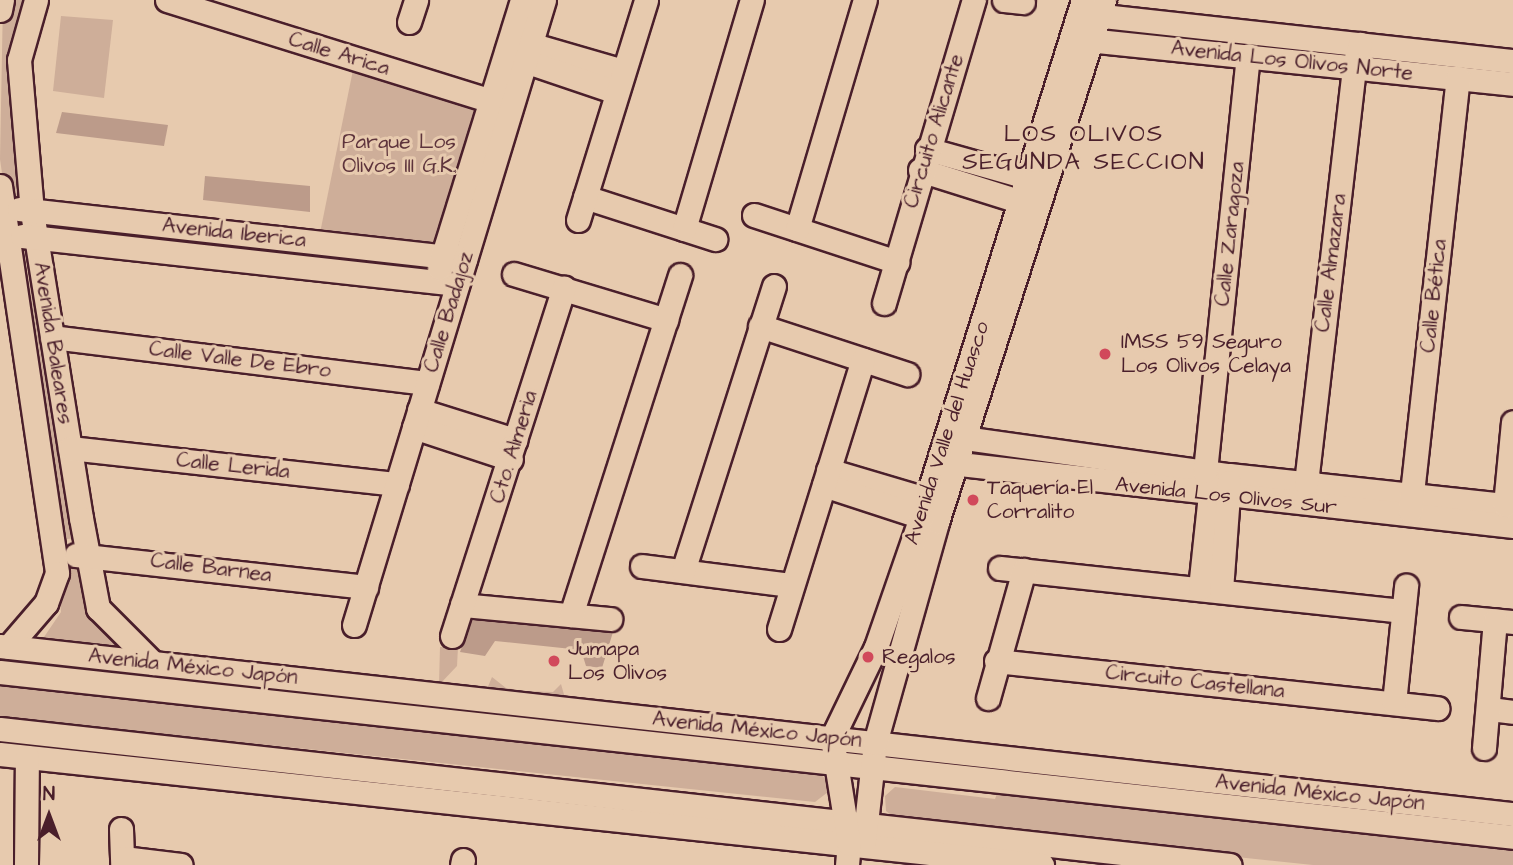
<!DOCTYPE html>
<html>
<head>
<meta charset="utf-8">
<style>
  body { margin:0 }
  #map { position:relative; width:1513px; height:865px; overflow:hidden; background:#e7caae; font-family:"Architects Daughter",sans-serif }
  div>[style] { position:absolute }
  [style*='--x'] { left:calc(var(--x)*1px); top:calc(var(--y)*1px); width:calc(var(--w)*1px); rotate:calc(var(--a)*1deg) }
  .green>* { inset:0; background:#ceae99 }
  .building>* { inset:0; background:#bc9b8a }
  .roads { filter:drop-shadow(2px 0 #4a1f2b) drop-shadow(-2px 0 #4a1f2b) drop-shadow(0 2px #4a1f2b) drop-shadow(0 -2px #4a1f2b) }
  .minor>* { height:23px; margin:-11.5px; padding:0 11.5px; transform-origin:11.5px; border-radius:11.5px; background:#e7caae }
  .dots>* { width:19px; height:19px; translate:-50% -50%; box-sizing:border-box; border:4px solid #e7caae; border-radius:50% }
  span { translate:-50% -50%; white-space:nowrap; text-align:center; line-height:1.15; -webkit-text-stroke:6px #e7caae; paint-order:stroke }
  .street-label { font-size:21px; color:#4a1f2b }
  .park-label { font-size:21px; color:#5e343c }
  .poi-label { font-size:21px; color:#4a1f2b }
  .left { translate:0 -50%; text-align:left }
  .quarter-label { font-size:24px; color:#4a1f2b; letter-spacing:2px }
  .north { position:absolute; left:14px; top:781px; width:70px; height:70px; -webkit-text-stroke:5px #e7caae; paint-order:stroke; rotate:0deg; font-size:19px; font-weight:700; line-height:28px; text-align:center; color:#4a1f2b }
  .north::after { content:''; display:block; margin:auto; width:24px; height:32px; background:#4a1f2b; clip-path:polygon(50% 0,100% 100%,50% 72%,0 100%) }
</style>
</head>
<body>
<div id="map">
  <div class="green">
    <i style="clip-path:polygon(3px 0,26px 0,29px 204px,6px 202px,0 159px)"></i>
    <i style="clip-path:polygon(61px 16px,113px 20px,104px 98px,53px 91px)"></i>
    <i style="clip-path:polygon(353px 70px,472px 104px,475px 110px,434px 246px,320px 233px)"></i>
    <i style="clip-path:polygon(15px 239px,30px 239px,75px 538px,60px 540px)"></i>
    <i style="clip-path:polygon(81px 560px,86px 603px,101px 630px,129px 654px,30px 643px,44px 637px,61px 612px,57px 563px)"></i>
    <i style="clip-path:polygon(440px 647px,458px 647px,457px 666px,439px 685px)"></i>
    <i style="clip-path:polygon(492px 677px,506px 688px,523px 691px,553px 692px,561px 684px,565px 698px,487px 689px)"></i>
    <i style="clip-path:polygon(0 684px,819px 773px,829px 782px,828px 792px,815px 802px,0 717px)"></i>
    <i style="clip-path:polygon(895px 787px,995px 799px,998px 791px,1513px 847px,1513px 865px,1313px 865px,898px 821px,886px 811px,885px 796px)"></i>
  </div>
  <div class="building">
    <i style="clip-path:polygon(62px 112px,168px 125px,164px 146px,56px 133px)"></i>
    <i style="clip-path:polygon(205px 176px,310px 186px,310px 212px,203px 200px)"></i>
    <i style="clip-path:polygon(472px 620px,609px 633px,613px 632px,602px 668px,586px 666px,581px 650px,495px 641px,485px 656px,460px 652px)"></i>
  </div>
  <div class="roads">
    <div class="minor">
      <i style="--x:36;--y:0;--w:62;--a:105.8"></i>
      <i style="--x:19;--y:60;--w:153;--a:85.1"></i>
      <i style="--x:32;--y:212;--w:310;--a:80.9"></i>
      <i style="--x:81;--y:518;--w:92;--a:79.3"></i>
      <i style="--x:98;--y:608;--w:78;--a:45"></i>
      <i style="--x:167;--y:0;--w:360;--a:17.3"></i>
      <i style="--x:1004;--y:0;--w:19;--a:6"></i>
      <i style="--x:0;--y:10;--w:10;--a:-79"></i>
      <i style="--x:1085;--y:14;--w:431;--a:6.3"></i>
      <i style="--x:409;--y:22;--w:23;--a:-72"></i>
      <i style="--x:1078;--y:39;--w:437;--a:5.9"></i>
      <i style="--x:530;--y:44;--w:97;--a:16.2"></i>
      <i style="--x:525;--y:61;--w:96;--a:18.8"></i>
      <i style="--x:927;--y:149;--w:118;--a:15.7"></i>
      <i style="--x:920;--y:170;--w:120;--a:17.5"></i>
      <i style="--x:0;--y:186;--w:391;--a:81.6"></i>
      <i style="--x:57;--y:573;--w:32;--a:110"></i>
      <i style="--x:46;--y:603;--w:58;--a:130.8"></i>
      <i style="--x:585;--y:197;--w:137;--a:17.9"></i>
      <i style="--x:19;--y:209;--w:449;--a:6.4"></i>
      <i style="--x:754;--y:215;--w:151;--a:18.2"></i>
      <i style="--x:578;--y:220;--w:230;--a:-72.8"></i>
      <i style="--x:684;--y:229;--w:239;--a:-73.5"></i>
      <i style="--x:797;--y:229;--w:239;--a:-73.5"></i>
      <i style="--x:22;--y:236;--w:438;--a:6.3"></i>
      <i style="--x:439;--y:268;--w:281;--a:-72.8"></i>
      <i style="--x:514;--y:274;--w:159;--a:16.8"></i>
      <i style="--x:884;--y:303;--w:316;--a:-73.5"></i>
      <i style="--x:760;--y:326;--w:155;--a:18.1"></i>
      <i style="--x:52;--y:337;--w:378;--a:7"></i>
      <i style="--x:419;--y:410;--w:101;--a:17.4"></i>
      <i style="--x:414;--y:427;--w:102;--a:18.3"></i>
      <i style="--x:950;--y:436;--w:282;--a:8"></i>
      <i style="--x:1229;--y:475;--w:286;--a:6.2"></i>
      <i style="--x:70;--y:448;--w:329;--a:6.3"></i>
      <i style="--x:942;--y:462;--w:575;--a:6.4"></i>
      <i style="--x:828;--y:470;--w:116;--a:16.6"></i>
      <i style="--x:1306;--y:483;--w:421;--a:-83.4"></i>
      <i style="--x:1354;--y:65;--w:22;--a:-74"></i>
      <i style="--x:824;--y:485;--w:116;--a:18.1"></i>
      <i style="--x:1505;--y:505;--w:83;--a:-84.5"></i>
      <i style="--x:1410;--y:511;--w:436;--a:-83.7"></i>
      <i style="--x:76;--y:555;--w:292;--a:6.3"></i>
      <i style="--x:642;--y:566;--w:150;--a:7.3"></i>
      <i style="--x:1000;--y:568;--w:404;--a:6.1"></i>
      <i style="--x:683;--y:571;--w:299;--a:-72.3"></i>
      <i style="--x:1200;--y:588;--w:94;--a:-83.9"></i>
      <i style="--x:1210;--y:495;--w:25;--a:-102"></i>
      <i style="--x:1205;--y:471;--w:418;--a:-84.1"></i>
      <i style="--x:1221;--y:590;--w:108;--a:-85.8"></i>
      <i style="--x:462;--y:605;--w:149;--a:5.4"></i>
      <i style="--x:571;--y:615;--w:357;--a:-72.2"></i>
      <i style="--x:1461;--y:617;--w:52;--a:5.5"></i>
      <i style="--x:354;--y:625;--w:653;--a:-73.09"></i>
      <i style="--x:779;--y:629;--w:282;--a:-72.7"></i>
      <i style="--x:452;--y:636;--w:366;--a:-72.2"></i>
      <i style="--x:0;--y:646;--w:1522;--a:6.34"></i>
      <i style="--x:996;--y:661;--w:444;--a:6.1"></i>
      <i style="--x:0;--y:672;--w:1522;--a:6.22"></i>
      <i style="--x:988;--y:698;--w:133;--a:-74.3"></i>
      <i style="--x:1394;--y:703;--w:118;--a:-84.1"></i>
      <i style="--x:1490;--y:709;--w:23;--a:7"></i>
      <i style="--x:0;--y:729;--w:1237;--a:6.31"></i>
      <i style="--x:1484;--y:748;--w:128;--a:-85.1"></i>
      <i style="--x:0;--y:754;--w:1048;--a:6.08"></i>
      <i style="--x:121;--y:829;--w:36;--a:88"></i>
      <i style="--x:864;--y:841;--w:99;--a:-83.6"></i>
      <i style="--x:875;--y:743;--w:230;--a:-74.3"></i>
      <i style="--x:937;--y:522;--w:548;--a:-72.26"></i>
      <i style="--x:123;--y:858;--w:58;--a:6.9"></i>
      <i style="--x:26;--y:865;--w:108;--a:-89.5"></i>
      <i style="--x:462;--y:865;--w:5;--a:-79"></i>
      <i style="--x:847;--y:865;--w:21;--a:-85"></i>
      <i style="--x:849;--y:844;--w:107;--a:-99.1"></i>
      <i style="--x:832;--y:738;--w:101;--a:-64.2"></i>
      <i style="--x:876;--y:647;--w:138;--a:-70.9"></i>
      <i style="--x:921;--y:517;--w:542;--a:-72.6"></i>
    </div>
  </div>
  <div class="dots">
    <i style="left:1105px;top:354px;background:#d1495b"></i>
    <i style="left:973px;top:500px;background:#d1495b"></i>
    <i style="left:868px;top:657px;background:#d1495b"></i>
    <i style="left:554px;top:661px;background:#d1495b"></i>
  </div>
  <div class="street-label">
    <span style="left:339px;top:54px;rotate:17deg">Calle Arica</span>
    <span style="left:1292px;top:61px;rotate:6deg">Avenida Los Olivos Norte</span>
    <span style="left:934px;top:131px;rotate:-73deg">Circuito Alicante</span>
    <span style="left:234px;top:233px;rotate:6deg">Avenida Iberica</span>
    <span style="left:1230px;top:234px;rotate:-84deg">Calle Zaragoza</span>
    <span style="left:1331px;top:263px;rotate:-83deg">Calle Almazara</span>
    <span style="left:1434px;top:296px;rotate:-84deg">Calle Bética</span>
    <span style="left:449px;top:312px;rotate:-73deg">Calle Badajoz</span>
    <span style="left:53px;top:343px;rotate:81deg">Avenida Baleares</span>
    <span style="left:240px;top:360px;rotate:7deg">Calle Valle De Ebro</span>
    <span style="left:947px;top:433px;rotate:-72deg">Avenida Valle del Huasco</span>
    <span style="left:514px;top:447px;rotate:-73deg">Cto. Almeria</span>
    <span style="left:233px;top:466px;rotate:6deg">Calle Lerida</span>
    <span style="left:1226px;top:496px;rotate:6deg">Avenida Los Olivos Sur</span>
    <span style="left:211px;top:568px;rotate:7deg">Calle Barnea</span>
    <span style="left:193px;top:667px;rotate:6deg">Avenida México Japón</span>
    <span style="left:1195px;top:682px;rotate:6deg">Circuito Castellana</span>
    <span style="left:757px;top:730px;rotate:6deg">Avenida México Japón</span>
    <span style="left:1320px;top:793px;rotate:6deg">Avenida México Japón</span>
  </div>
  <div class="park-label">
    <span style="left:399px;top:154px">Parque Los<br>Olivos III G.K.</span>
  </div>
  <div class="poi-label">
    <span class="left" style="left:1121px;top:354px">IMSS 59 Seguro<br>Los Olivos Celaya</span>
    <span class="left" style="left:987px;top:500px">Taquería El<br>Corralito</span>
    <span class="left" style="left:568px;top:661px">Jumapa<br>Los Olivos</span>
    <span class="left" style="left:882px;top:657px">Regalos</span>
  </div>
  <div class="quarter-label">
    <span style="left:1084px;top:149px">LOS OLIVOS<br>SEGUNDA SECCION</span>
  </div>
  <div class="north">N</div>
</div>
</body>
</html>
